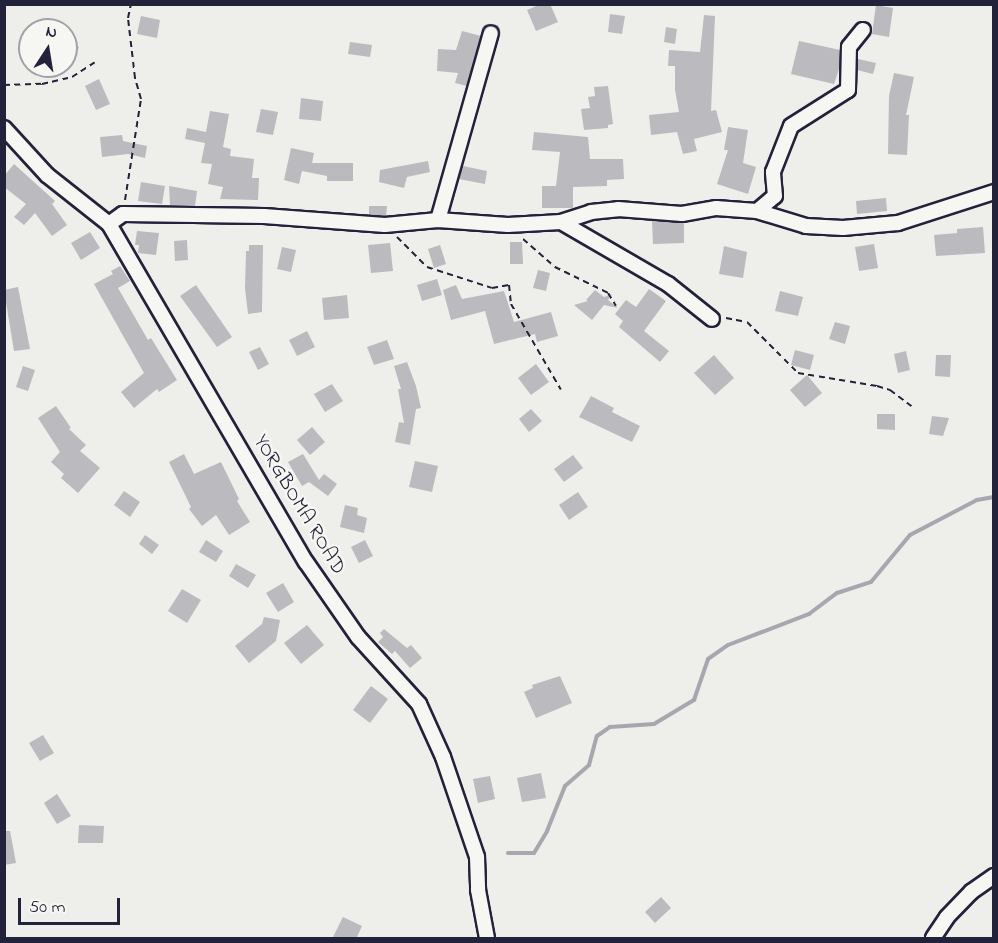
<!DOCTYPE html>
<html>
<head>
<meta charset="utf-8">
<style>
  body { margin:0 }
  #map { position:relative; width:998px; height:943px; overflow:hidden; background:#eeeeeb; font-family:"Indie Flower",sans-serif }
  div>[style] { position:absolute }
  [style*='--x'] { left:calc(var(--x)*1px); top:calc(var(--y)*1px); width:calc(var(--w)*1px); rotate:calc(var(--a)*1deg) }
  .stream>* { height:4px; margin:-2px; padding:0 2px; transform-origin:2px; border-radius:2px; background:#a7a7af }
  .building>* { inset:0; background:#bbbbbf }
  .path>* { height:2px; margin-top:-1px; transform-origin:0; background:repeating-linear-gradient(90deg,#22223b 0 6px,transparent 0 10.5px) }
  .roads { filter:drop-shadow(2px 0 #22223b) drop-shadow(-2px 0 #22223b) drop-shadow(0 2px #22223b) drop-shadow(0 -2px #22223b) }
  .minor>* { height:14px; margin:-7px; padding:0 7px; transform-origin:7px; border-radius:7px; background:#f6f6f2 }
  span { translate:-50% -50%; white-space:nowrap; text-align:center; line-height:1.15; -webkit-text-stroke:5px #f6f6f2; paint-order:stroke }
  .street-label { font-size:21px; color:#22223b }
  .frame { position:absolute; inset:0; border:6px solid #22223b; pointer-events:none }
  .north { position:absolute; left:18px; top:18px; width:60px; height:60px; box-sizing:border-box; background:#f6f6f2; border:2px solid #a1a1a9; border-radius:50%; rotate:12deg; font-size:16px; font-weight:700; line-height:24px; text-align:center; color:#22223b }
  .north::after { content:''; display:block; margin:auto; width:21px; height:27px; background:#22223b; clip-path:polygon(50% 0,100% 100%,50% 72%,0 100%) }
  .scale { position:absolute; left:18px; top:898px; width:102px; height:27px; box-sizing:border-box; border:3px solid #22223b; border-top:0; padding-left:8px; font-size:18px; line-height:21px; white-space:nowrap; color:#22223b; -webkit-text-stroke:4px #f6f6f2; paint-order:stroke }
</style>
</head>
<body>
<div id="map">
  <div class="stream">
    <i style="--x:508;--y:853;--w:26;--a:0"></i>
    <i style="--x:534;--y:853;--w:26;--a:-59"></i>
    <i style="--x:547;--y:831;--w:48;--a:-68.2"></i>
    <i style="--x:565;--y:786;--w:32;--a:-41"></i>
    <i style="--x:589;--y:765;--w:30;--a:-75"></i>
    <i style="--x:597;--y:736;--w:16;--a:-35"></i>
    <i style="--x:610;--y:727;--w:44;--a:-3.9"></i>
    <i style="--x:654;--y:724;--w:47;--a:-31"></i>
    <i style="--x:694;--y:700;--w:43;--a:-71.1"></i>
    <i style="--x:708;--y:659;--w:24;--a:-35"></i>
    <i style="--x:728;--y:645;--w:87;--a:-20.9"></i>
    <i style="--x:809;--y:614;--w:35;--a:-37"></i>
    <i style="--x:837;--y:593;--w:36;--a:-18"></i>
    <i style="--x:871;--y:582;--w:61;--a:-50.3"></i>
    <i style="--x:910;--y:535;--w:76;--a:-27.6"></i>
    <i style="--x:977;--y:500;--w:17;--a:-10"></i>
  </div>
  <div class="building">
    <i style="clip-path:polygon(541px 4px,550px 4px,558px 22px,536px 31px,527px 10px)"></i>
    <i style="clip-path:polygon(876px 5px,893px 8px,889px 37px,872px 34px)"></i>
    <i style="clip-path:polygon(610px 14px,625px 16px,622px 34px,608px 32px)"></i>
    <i style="clip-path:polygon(704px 15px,715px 16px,711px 111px,716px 110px,722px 132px,694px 139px,697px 151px,683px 154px,677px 132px,651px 135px,649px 115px,679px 112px,675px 90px,675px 66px,668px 66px,669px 50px,700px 52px)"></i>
    <i style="clip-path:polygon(141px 16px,160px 20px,157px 38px,137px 34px)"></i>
    <i style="clip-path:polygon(66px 24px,79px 48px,66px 55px)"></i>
    <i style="clip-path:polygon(666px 27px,677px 29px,675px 44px,664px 42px)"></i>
    <i style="clip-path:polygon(462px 31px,481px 36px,467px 86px,455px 83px,458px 73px,437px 71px,438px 49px,456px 50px)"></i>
    <i style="clip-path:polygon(799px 41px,840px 50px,840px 66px,834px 84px,791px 74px)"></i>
    <i style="clip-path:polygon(350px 42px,372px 45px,370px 57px,348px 54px)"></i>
    <i style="clip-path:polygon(858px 59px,876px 63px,873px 74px,857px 70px)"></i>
    <i style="clip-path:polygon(894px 73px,914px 77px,906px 115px,909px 115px,907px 155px,888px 154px,889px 96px)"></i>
    <i style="clip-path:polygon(99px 79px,110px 104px,96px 110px,85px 86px)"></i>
    <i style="clip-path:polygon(608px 86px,613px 124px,608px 125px,608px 128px,584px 130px,581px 109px,590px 108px,588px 97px,595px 96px,594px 87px)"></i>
    <i style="clip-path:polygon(301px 98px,323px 101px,321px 121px,299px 119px)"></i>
    <i style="clip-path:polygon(261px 109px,278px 112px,273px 135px,256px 132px)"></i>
    <i style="clip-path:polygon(210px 111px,229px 114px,223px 147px,231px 149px,230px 156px,254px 159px,252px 178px,259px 178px,258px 200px,220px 199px,223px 187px,208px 184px,212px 164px,201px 163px,205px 143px,185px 139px,187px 128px,206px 132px)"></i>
    <i style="clip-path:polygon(728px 127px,748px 130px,743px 163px,756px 167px,748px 194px,717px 184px,728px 150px,724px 150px)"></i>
    <i style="clip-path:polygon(534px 132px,588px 137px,590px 159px,623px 159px,624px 179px,607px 180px,607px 186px,573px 187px,573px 208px,542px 208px,542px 186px,556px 186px,560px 152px,532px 150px)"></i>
    <i style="clip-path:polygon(122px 135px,123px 141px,147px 146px,145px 158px,128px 154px,102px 157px,100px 137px)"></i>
    <i style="clip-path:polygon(291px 148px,314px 153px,312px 163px,353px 163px,353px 181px,327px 181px,327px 176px,302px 171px,299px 184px,284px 180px)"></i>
    <i style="clip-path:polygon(428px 161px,430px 172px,407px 177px,404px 188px,379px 182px,380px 170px)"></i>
    <i style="clip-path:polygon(14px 164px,55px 201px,52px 204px,67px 225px,52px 236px,35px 213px,24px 225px,14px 217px,26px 204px,4px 187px,4px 176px)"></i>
    <i style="clip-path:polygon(463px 166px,487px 171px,485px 184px,459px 179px)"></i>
    <i style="clip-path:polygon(141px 182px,165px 186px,162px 204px,138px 201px)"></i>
    <i style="clip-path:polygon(169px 186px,197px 191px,195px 206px,170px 205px)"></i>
    <i style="clip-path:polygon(886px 198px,887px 211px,857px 214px,856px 201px)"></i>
    <i style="clip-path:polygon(369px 206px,387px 206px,386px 216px,369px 215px)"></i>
    <i style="clip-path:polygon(652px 221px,684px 223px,684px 243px,653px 244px)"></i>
    <i style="clip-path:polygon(983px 227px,985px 253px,936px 256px,934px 235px,957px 233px,957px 229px)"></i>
    <i style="clip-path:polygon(137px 231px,159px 233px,156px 255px,138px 253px,139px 245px,135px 245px)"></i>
    <i style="clip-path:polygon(90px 232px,100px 248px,81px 260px,71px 243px)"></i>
    <i style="clip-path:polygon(187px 240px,188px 260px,175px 261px,174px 241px)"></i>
    <i style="clip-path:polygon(510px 242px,522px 242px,523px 264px,510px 264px)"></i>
    <i style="clip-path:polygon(390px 243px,393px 271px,371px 273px,368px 245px)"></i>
    <i style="clip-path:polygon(874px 244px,878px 268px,859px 271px,855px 247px)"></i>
    <i style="clip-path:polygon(249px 245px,263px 245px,262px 312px,248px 314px,245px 288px,246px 251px,249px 251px)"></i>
    <i style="clip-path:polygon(440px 245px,446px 264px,434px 268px,428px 249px)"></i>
    <i style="clip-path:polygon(724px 246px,747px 252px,743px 278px,719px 274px)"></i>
    <i style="clip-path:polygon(282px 247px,296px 250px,291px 272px,277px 269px)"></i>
    <i style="clip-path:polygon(120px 266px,130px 281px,118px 288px,148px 340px,151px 338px,177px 380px,159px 392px,157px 389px,134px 408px,121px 392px,144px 373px,94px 284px,113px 274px,111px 271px)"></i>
    <i style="clip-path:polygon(538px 270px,550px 273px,546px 291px,533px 288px)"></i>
    <i style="clip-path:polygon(437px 279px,442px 295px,422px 301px,417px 285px)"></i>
    <i style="clip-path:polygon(196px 285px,232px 337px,217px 347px,180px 296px)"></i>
    <i style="clip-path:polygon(456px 285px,462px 299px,504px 291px,514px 322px,551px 312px,558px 336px,537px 342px,535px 334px,494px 344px,485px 311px,451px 320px,443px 290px)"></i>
    <i style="clip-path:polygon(18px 287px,30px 349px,14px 351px,4px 290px)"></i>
    <i style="clip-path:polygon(649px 289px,666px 301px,644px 331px,669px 351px,660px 362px,619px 327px,623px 321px,615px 314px,626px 300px,636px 307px)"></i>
    <i style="clip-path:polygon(595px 290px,604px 297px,612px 294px,608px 300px,618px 308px,604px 305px,592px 320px,574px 305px,588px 301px,586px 300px)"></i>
    <i style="clip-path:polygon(780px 291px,803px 297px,798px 316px,775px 311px)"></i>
    <i style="clip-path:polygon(347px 295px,349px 318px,324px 320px,322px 298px)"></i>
    <i style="clip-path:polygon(835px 322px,850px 326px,845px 344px,829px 339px)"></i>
    <i style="clip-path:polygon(307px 331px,315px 347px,297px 356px,289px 340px)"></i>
    <i style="clip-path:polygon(387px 340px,394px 359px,374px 365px,367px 347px)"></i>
    <i style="clip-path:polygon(260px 347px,269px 364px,258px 370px,249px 352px)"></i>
    <i style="clip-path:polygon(795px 350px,814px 355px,810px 370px,791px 365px)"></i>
    <i style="clip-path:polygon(906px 351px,910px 370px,898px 373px,894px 354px)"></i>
    <i style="clip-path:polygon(714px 355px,734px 378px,715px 395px,694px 373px)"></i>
    <i style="clip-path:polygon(936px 355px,951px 355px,950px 377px,935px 376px)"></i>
    <i style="clip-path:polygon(407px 362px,416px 386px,421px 408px,416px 409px,410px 445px,395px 442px,399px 422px,404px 423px,398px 389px,401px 389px,394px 366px)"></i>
    <i style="clip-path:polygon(536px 364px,549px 382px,531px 395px,518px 378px)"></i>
    <i style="clip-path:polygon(23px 366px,35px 370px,28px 391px,16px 387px)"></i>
    <i style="clip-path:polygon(807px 375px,822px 393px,805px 407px,790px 390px)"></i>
    <i style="clip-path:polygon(332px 384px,343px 401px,325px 412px,314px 394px)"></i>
    <i style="clip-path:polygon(591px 396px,614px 408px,612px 412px,640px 426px,632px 442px,579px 417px)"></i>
    <i style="clip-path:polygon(56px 406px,71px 428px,69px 429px,86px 445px,80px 451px,100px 468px,78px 493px,61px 478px,64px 474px,51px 462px,60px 452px,38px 418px)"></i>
    <i style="clip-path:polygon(531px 409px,542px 421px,529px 432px,519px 419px)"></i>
    <i style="clip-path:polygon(877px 414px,895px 414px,895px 430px,877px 429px)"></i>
    <i style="clip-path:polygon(932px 416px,949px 418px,943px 436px,929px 434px)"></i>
    <i style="clip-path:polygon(312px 427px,325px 442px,310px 455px,297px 440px)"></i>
    <i style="clip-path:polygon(184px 454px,194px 474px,221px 462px,239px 499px,237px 501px,250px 522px,229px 535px,216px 515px,202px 526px,189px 509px,191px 507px,169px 462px)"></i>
    <i style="clip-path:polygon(303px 454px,319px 480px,324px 474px,337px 484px,328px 496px,309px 482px,302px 486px,288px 462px)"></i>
    <i style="clip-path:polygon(573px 455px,583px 468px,564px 482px,554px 469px)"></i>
    <i style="clip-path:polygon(415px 461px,438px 466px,432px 492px,409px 487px)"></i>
    <i style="clip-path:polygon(124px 491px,140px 502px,130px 517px,114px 505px)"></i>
    <i style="clip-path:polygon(578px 492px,588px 507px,569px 520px,559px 505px)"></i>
    <i style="clip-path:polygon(345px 505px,358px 508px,357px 515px,367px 518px,364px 533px,340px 527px)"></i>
    <i style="clip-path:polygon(145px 535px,159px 545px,152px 554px,139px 544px)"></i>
    <i style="clip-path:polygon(206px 540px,223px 551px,216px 562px,199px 552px)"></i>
    <i style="clip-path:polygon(365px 540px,373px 556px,359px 563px,351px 547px)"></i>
    <i style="clip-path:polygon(236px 564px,256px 575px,248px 588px,229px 576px)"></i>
    <i style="clip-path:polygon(283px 583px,294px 602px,278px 612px,266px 593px)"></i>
    <i style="clip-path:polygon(182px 589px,201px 600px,187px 623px,168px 611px)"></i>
    <i style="clip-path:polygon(264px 617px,280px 620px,276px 641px,249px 663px,235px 646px,262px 624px)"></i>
    <i style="clip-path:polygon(307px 625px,324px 645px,301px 664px,284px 643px)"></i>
    <i style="clip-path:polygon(384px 629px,407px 648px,411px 645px,422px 658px,410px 668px,395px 651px,392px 654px,378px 642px,383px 637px,380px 633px)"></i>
    <i style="clip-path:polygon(560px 676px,572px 703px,536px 718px,524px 692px,533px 688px,532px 685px)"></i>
    <i style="clip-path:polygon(371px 686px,388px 699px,370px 723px,353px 710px)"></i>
    <i style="clip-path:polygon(43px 735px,54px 753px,40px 761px,29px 743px)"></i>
    <i style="clip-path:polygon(541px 773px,546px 798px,522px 802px,517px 778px)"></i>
    <i style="clip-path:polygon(490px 776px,495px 799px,478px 803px,473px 779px)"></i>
    <i style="clip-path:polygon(57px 794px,71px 816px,57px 824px,44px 803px)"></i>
    <i style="clip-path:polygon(79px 825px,104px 826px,103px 843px,78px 843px)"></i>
    <i style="clip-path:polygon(4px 831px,10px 831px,16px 863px,4px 865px)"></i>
    <i style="clip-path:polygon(661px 897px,671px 908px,655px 923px,645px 912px)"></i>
    <i style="clip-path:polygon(343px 917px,362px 926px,356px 939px,332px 939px)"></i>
  </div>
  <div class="path">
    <i style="--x:4;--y:85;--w:38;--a:-2"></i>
    <i style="--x:42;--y:84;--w:31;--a:-13"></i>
    <i style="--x:72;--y:77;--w:27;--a:-33"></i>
    <i style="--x:125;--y:200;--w:102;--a:-81"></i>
    <i style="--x:141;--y:99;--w:22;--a:-106"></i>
    <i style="--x:135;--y:78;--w:60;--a:-96.7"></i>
    <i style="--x:128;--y:18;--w:14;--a:-78"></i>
    <i style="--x:397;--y:237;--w:42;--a:45"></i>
    <i style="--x:427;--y:267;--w:68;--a:17.9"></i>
    <i style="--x:492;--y:288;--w:17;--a:-10"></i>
    <i style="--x:509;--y:285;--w:19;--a:84"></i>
    <i style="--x:511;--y:304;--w:99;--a:59.8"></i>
    <i style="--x:523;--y:239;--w:43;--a:41.2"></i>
    <i style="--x:555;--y:267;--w:59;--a:26.1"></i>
    <i style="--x:608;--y:293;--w:15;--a:58"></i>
    <i style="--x:726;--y:318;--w:21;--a:11"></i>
    <i style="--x:747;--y:322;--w:72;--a:45"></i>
    <i style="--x:798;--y:373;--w:80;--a:9.3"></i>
    <i style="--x:877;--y:386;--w:14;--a:17"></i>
    <i style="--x:890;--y:390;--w:30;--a:37"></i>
  </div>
  <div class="roads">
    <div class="minor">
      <i style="--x:4;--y:128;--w:64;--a:47.5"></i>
      <i style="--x:47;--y:175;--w:79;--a:38.3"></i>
      <i style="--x:109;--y:224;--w:391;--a:59.8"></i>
      <i style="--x:306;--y:562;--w:91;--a:55.3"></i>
      <i style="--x:358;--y:637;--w:91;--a:47.7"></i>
      <i style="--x:419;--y:704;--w:58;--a:65.6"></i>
      <i style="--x:443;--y:757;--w:106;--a:71.2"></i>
      <i style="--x:477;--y:857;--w:33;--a:88"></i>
      <i style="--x:478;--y:890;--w:49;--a:79.4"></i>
      <i style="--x:757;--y:211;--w:23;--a:-40"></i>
      <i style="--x:775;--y:196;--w:24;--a:-95"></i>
      <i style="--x:773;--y:172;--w:49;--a:-68.6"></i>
      <i style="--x:791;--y:126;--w:67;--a:-32.3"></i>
      <i style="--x:848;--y:90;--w:43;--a:-88.7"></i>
      <i style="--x:849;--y:47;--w:22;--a:-51"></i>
      <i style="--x:438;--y:220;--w:194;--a:-74.2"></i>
      <i style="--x:561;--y:222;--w:124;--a:30.1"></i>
      <i style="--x:668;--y:284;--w:56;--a:38.5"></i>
      <i style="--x:109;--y:224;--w:17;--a:-36"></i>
      <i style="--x:123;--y:214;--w:141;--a:0.8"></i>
      <i style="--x:264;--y:216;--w:121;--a:4.3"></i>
      <i style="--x:385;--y:225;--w:53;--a:-5.4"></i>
      <i style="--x:438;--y:220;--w:70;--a:4.1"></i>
      <i style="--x:508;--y:225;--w:53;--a:-3.2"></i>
      <i style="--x:561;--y:222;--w:32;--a:-18"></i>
      <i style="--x:591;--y:212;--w:27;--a:-6"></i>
      <i style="--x:618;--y:209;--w:64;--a:4.5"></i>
      <i style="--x:682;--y:214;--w:35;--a:-10"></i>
      <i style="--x:716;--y:208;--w:41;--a:4.2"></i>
      <i style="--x:757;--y:211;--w:51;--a:17"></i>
      <i style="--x:806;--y:226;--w:37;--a:3"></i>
      <i style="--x:843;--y:228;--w:55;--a:-5.2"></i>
      <i style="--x:898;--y:223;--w:101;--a:-17.9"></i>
      <i style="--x:933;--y:938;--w:25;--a:-56"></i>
      <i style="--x:947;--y:917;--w:35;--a:-46"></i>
      <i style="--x:971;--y:892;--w:28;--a:-35"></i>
    </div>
  </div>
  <div class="street-label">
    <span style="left:299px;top:505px;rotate:59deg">YORGBOMA ROAD</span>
  </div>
  <div class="frame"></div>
  <div class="north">N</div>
  <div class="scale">50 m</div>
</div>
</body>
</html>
